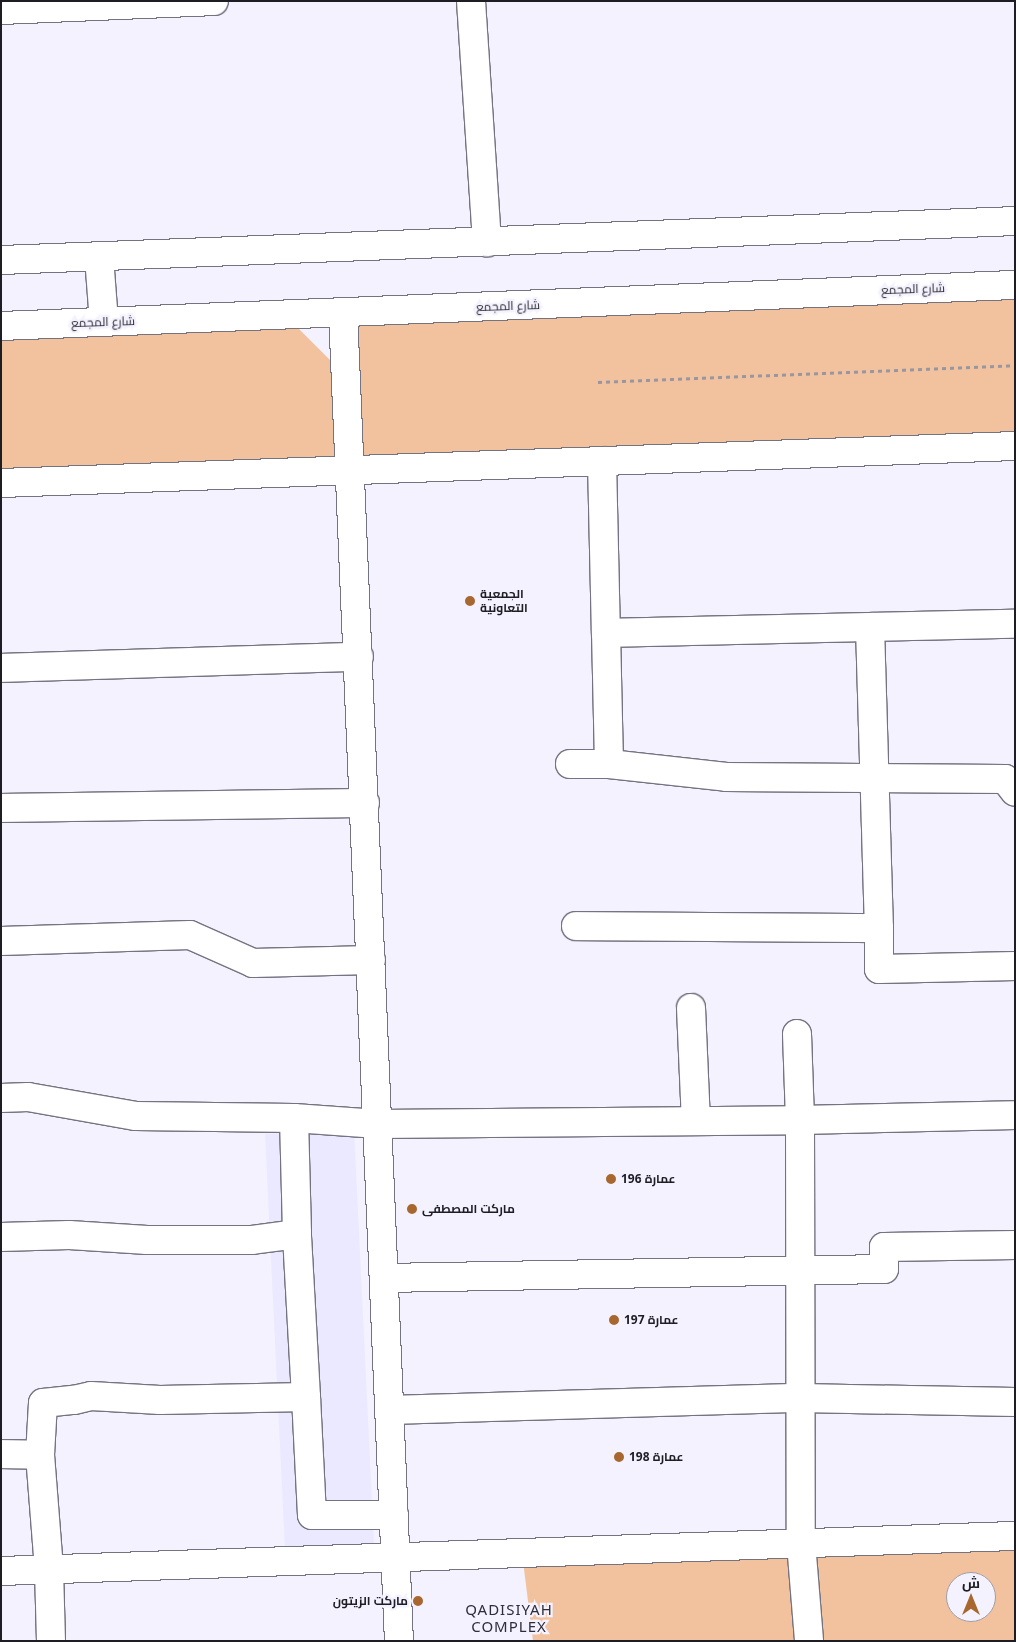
<!DOCTYPE html>
<html>
<head>
<meta charset="utf-8">
<style>
  body { margin:0 }
  #map { position:relative; width:1016px; height:1642px; overflow:hidden; background:#f3f2fe; font-family:"Noto Sans",Cairo,sans-serif }
  div>[style] { position:absolute }
  [style*='--x'] { left:calc(var(--x)*1px); top:calc(var(--y)*1px); width:calc(var(--w)*1px); rotate:calc(var(--a)*1deg) }
  .built>* { inset:0; background:#ebe9ff }
  .green>* { inset:0; background:#f2c29e }
  .path>* { height:3px; margin-top:-1.5px; transform-origin:0; background:repeating-linear-gradient(90deg,#9897a1 0 4px,transparent 0 8px) }
  .roads { filter:drop-shadow(1px 0 #747380) drop-shadow(-1px 0 #747380) drop-shadow(0 1px #747380) drop-shadow(0 -1px #747380) }
  .minor>* { height:28px; margin:-14px; padding:0 14px; transform-origin:14px; border-radius:14px; background:#fff }
  .dots>* { width:14px; height:14px; translate:-50% -50%; box-sizing:border-box; border:2px solid #f3f2fe; border-radius:50% }
  span { translate:-50% -50%; white-space:nowrap; text-align:center; line-height:1.15; -webkit-text-stroke:4.5px #f3f2fe; paint-order:stroke }
  .street-label { font-size:12px; color:#1e1d23 }
  .poi-label { font-size:12px; color:#1e1d23; font-weight:700 }
  .left { translate:0 -50%; text-align:left }
  .right { translate:-100% -50%; text-align:right }
  .quarter-label { font-size:15px; color:#2e2d38; letter-spacing:1px }
  .frame { position:absolute; inset:0; border:2px solid #1e1d23; pointer-events:none }
  .north { position:absolute; left:946px; top:1572px; width:50px; height:50px; box-sizing:border-box; background:#f3f2fe; border:1px solid #9e9da6; border-radius:50%; rotate:0deg; font-size:14px; font-weight:700; line-height:20px; text-align:center; color:#1e1d23 }
  .north::after { content:''; display:block; margin:auto; width:18px; height:22px; background:#a7672f; clip-path:polygon(50% 0,100% 100%,50% 72%,0 100%) }
</style>
</head>
<body>
<div id="map">
  <div class="built">
    <i style="clip-path:polygon(354px 1129px,374px 1544px,285px 1549px,265px 1134px)"></i>
  </div>
  <div class="green">
    <i style="clip-path:polygon(1015px 293px,1015px 445px,1px 482px,1px 327px,285px 315px,340px 370px,343px 312px)"></i>
    <i style="clip-path:polygon(evenodd,1015px 1536px,1015px 1641px,533px 1641px,522px 1553px,1015px 1536px,956px 1582px,986px 1582px,986px 1612px,956px 1612px,956px 1582px)"></i>
  </div>
  <div class="path">
    <i style="--x:598;--y:382;--w:417;--a:-2.3"></i>
  </div>
  <div class="roads">
    <div class="minor">
      <i style="--x:471;--y:1;--w:242;--a:86.2"></i>
      <i style="--x:1;--y:10;--w:213;--a:-2.4"></i>
      <i style="--x:99;--y:257;--w:65;--a:85.6"></i>
      <i style="--x:1;--y:260;--w:1015;--a:-2.2"></i>
      <i style="--x:343;--y:312;--w:1330;--a:87.59"></i>
      <i style="--x:1;--y:326;--w:1015;--a:-2.32"></i>
      <i style="--x:602;--y:461;--w:172;--a:88.7"></i>
      <i style="--x:1;--y:483;--w:1015;--a:-2.09"></i>
      <i style="--x:870;--y:627;--w:301;--a:88.3"></i>
      <i style="--x:1;--y:668;--w:358;--a:-1.8"></i>
      <i style="--x:570;--y:764;--w:39;--a:0"></i>
      <i style="--x:609;--y:764;--w:131;--a:-91.3"></i>
      <i style="--x:606;--y:633;--w:409;--a:-1.3"></i>
      <i style="--x:609;--y:764;--w:118;--a:6.3"></i>
      <i style="--x:726;--y:777;--w:279;--a:0.4"></i>
      <i style="--x:1005;--y:779;--w:16;--a:52"></i>
      <i style="--x:1;--y:808;--w:364;--a:-0.8"></i>
      <i style="--x:576;--y:926;--w:303;--a:0.4"></i>
      <i style="--x:879;--y:928;--w:41;--a:90"></i>
      <i style="--x:879;--y:969;--w:136;--a:-1.3"></i>
      <i style="--x:1;--y:941;--w:189;--a:-1.8"></i>
      <i style="--x:190;--y:935;--w:69;--a:24"></i>
      <i style="--x:253;--y:963;--w:118;--a:-1.5"></i>
      <i style="--x:691;--y:1008;--w:113;--a:87.5"></i>
      <i style="--x:797;--y:1034;--w:86;--a:88"></i>
      <i style="--x:800;--y:1120;--w:423;--a:89.9"></i>
      <i style="--x:801;--y:1543;--w:98;--a:85.3"></i>
      <i style="--x:1;--y:1098;--w:27;--a:-2"></i>
      <i style="--x:28;--y:1097;--w:110;--a:10"></i>
      <i style="--x:136;--y:1116;--w:158;--a:0.7"></i>
      <i style="--x:294;--y:1118;--w:116;--a:88.5"></i>
      <i style="--x:297;--y:1234;--w:45;--a:172.4"></i>
      <i style="--x:252;--y:1240;--w:105;--a:180"></i>
      <i style="--x:147;--y:1240;--w:78;--a:-176.3"></i>
      <i style="--x:69;--y:1235;--w:68;--a:178.3"></i>
      <i style="--x:294;--y:1118;--w:84;--a:4.1"></i>
      <i style="--x:378;--y:1124;--w:422;--a:-0.5"></i>
      <i style="--x:800;--y:1120;--w:215;--a:-1.3"></i>
      <i style="--x:384;--y:1278;--w:500;--a:-1.03"></i>
      <i style="--x:884;--y:1269;--w:22;--a:-90"></i>
      <i style="--x:884;--y:1247;--w:131;--a:-0.9"></i>
      <i style="--x:306;--y:1397;--w:118;--a:87.1"></i>
      <i style="--x:312;--y:1515;--w:82;--a:0"></i>
      <i style="--x:389;--y:1410;--w:412;--a:-1.7"></i>
      <i style="--x:801;--y:1398;--w:214;--a:1.1"></i>
      <i style="--x:1;--y:1454;--w:39;--a:1"></i>
      <i style="--x:1;--y:1571;--w:1015;--a:-1.98"></i>
      <i style="--x:51;--y:1641;--w:72;--a:-91.6"></i>
      <i style="--x:49;--y:1569;--w:114;--a:-94.5"></i>
      <i style="--x:40;--y:1455;--w:52;--a:-86.7"></i>
      <i style="--x:43;--y:1403;--w:31;--a:-6"></i>
      <i style="--x:74;--y:1400;--w:17;--a:-13"></i>
      <i style="--x:91;--y:1396;--w:69;--a:3.3"></i>
      <i style="--x:160;--y:1400;--w:146;--a:-1.2"></i>
      <i style="--x:306;--y:1397;--w:163;--a:-93.2"></i>
    </div>
  </div>
  <div class="dots">
    <i style="left:470px;top:601px;background:#a7672f"></i>
    <i style="left:611px;top:1179px;background:#a7672f"></i>
    <i style="left:412px;top:1209px;background:#a7672f"></i>
    <i style="left:614px;top:1320px;background:#a7672f"></i>
    <i style="left:619px;top:1457px;background:#a7672f"></i>
    <i style="left:418px;top:1601px;background:#a7672f"></i>
  </div>
  <div class="street-label">
    <span style="left:913px;top:289px;rotate:-2deg">شارع المجمع</span>
    <span style="left:508px;top:306px;rotate:-2deg">شارع المجمع</span>
    <span style="left:103px;top:322px;rotate:-2deg">شارع المجمع</span>
  </div>
  <div class="poi-label">
    <span class="left" style="left:480px;top:601px">الجمعية<br>التعاونية</span>
    <span class="left" style="left:621px;top:1179px">عمارة 196</span>
    <span class="left" style="left:422px;top:1209px">ماركت المصطفى</span>
    <span class="left" style="left:624px;top:1320px">عمارة 197</span>
    <span class="left" style="left:629px;top:1457px">عمارة 198</span>
    <span class="right" style="left:408px;top:1601px">ماركت الزيتون</span>
  </div>
  <div class="quarter-label">
    <span style="left:509px;top:1618px">QADISIYAH<br>COMPLEX</span>
  </div>
  <div class="frame"></div>
  <div class="north">ش</div>
</div>
</body>
</html>
